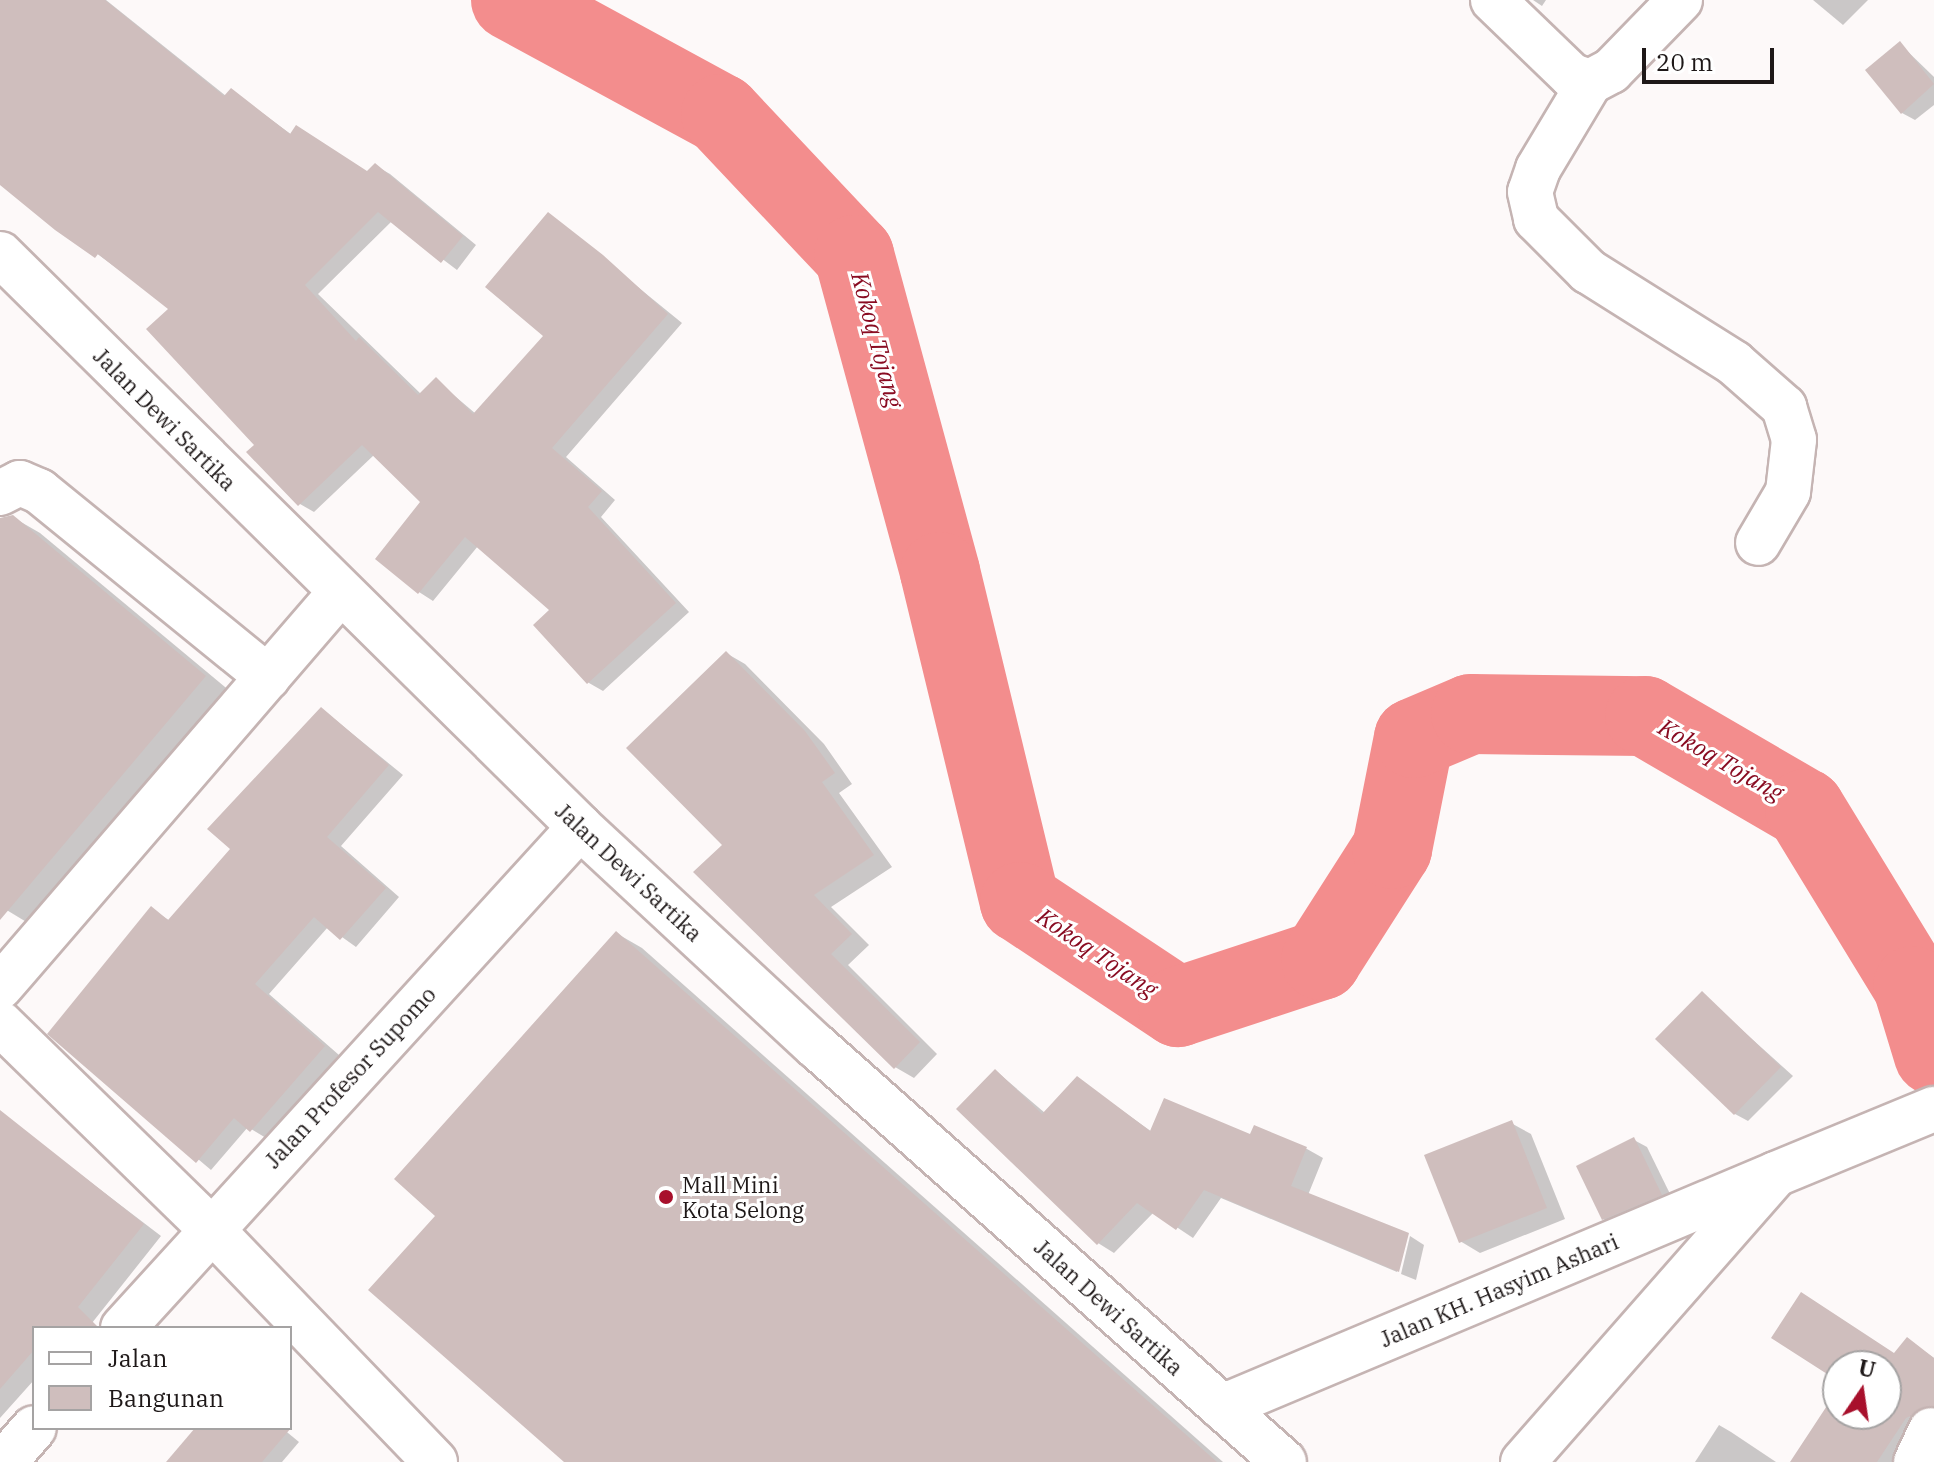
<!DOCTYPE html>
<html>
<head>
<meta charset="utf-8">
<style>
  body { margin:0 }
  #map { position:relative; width:1934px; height:1462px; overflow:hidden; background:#fdf9f9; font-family:"IBM Plex Serif",serif }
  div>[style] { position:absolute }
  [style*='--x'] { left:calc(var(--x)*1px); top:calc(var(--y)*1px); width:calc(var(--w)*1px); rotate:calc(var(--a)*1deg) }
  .shadow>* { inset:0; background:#0003 }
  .river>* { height:80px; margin:-40px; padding:0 40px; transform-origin:40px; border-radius:40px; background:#f38d8d }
  .building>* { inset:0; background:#cfbebd }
  .roads { filter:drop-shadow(2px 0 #c5b4b3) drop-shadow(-2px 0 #c5b4b3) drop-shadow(0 2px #c5b4b3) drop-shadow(0 -2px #c5b4b3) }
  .minor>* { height:44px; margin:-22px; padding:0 22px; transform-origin:22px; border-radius:22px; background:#fff }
  .dots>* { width:22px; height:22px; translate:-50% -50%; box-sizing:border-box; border:4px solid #fff; border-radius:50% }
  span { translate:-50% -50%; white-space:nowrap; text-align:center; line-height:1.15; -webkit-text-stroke:6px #fff; paint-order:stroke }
  .street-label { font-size:22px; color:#1e1818 }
  .poi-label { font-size:22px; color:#1e1818 }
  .left { translate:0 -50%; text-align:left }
  .water-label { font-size:24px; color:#890c22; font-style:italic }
  .legend { position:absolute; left:32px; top:1326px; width:260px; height:104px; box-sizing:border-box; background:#fff; border:2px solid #a5a3a3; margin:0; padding:10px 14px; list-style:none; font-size:24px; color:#1e1818 }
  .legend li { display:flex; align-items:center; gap:16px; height:40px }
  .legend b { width:40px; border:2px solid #a5a3a3 }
  .north { position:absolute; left:1822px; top:1350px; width:80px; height:80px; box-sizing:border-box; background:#fff; border:2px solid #a5a3a3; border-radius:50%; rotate:13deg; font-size:22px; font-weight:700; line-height:32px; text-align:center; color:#1e1818 }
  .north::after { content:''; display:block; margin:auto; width:28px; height:36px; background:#a8102c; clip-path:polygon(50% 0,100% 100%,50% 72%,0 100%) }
  .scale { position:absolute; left:1642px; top:48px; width:132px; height:36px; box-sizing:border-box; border:4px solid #1e1818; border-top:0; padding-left:10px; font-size:24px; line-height:28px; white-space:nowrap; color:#1e1818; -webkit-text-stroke:6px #fff; paint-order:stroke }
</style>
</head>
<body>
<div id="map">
  <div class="shadow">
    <i style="clip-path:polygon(0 0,106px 0,226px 96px,231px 90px,292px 135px,368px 173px,376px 166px,390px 174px,476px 245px,457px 270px,392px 221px,318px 294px,422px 395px,436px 380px,476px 414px,546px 336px,548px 214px,682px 323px,566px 457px,615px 500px,601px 517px,689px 612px,603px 691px,589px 683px,536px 625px,552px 610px,478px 546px,433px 601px,419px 592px,423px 502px,374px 455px,314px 512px,300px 504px,172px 309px,0 182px)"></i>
    <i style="clip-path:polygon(1533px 0,1546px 0,1542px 6px)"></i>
    <i style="clip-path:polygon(1813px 0,1868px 0,1843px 25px)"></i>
    <i style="clip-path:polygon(1900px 44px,1934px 77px,1934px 105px,1915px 120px,1902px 113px)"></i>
    <i style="clip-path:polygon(14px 518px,40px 533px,231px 692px,33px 926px,0 906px,0 535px)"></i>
    <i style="clip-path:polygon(726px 653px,745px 664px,824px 744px,852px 784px,839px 793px,892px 867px,831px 907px,869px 945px,848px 965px,937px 1054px,914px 1078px,895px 1067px,725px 845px)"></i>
    <i style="clip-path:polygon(322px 709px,403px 775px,341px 846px,399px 897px,356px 947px,328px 927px,269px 994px,339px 1055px,266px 1138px,248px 1127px,211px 1170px,50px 1034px,152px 909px,170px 921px,233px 848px)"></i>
    <i style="clip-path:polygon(616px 933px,642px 948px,1223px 1462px,567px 1462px,438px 1215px)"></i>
    <i style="clip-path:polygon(1702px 994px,1793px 1076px,1748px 1121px,1735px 1114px)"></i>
    <i style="clip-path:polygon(996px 1071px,1045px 1113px,1077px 1078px,1152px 1132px,1251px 1136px,1255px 1127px,1307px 1149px,1323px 1158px,1308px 1195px,1406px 1234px,1397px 1272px,1221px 1198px,1193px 1238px,1154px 1212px,1114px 1253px,1098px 1243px)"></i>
    <i style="clip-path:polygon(0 1113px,161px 1236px,88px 1328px,34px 1328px,34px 1380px,0 1418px)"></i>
    <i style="clip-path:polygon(1511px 1123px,1531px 1134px,1565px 1219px,1480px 1253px,1460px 1241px)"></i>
    <i style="clip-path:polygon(1634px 1140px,1647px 1147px,1674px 1202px,1617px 1226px,1603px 1219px)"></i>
    <i style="clip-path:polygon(1410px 1236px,1424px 1245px,1416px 1280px,1401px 1274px)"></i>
    <i style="clip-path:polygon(1774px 1337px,1895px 1355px,1907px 1340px,1934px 1358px,1934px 1416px,1919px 1425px,1894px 1462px,1846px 1462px,1809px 1437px,1838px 1393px,1838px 1414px,1886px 1414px,1886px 1366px,1838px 1366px,1838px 1379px)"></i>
    <i style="clip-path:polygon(1719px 1425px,1731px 1432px,1776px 1462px,1695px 1462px)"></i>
    <i style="clip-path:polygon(198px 1428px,282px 1428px,299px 1442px,282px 1462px,198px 1462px)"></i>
  </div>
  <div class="river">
    <i style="--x:511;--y:0;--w:239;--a:28.5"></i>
    <i style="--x:721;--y:114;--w:194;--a:46.7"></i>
    <i style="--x:854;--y:255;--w:328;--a:74.8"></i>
    <i style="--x:940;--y:572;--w:340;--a:76.4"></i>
    <i style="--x:1020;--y:902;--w:190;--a:33.6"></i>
    <i style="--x:1178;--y:1007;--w:151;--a:-18.2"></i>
    <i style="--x:1321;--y:960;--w:132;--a:-57.4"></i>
    <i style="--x:1392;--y:849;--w:113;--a:-78.8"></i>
    <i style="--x:1414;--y:738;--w:62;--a:-22.8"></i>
    <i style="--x:1471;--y:714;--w:174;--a:0.7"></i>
    <i style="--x:1645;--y:716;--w:185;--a:30.2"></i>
    <i style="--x:1805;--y:809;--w:207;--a:58.6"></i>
    <i style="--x:1913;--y:986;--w:72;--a:73.1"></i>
  </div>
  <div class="building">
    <i style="clip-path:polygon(0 0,105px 0,224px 96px,231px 88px,290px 134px,296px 125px,367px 171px,375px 163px,463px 236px,441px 263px,378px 212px,305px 285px,356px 341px,359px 337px,418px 395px,436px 377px,473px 414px,543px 336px,485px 287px,548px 212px,603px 255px,668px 314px,552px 448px,602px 491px,588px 507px,676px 603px,587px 684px,533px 625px,549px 610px,465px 537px,418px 594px,375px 559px,420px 502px,362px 445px,298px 506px,246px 452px,254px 445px,146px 329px,168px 309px,98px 254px,95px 258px,55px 230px,0 185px)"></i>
    <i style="clip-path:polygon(1900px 41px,1934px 84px,1901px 114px,1865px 70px)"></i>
    <i style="clip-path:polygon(13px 515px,206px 676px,0 920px,0 518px)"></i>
    <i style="clip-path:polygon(726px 651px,805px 731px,835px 773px,822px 782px,874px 855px,814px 895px,852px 934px,831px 954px,920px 1042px,894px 1069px,693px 872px,722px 845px,626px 748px)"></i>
    <i style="clip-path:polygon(321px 707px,389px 765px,327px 837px,386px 888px,340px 940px,314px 917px,255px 984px,325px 1046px,250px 1132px,234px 1118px,196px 1163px,47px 1034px,151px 906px,168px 920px,230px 849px,207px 829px)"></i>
    <i style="clip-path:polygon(616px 931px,1217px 1462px,564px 1462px,368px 1290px,435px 1216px,394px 1179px)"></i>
    <i style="clip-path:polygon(1702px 991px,1781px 1067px,1734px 1115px,1655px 1039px)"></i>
    <i style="clip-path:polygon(995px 1069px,1042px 1114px,1077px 1076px,1150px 1131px,1164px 1098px,1250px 1134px,1254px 1125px,1307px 1147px,1291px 1186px,1409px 1233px,1399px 1272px,1204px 1190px,1176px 1230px,1137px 1203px,1097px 1245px,956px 1109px)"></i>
    <i style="clip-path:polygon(0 1110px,144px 1224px,78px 1307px,99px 1328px,34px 1328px,34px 1350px,0 1389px)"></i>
    <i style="clip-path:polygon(1512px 1120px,1547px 1208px,1459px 1243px,1424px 1155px)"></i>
    <i style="clip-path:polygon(1634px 1137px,1662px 1195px,1602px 1220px,1576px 1166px)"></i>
    <i style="clip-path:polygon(1801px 1292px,1894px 1353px,1907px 1337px,1934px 1358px,1934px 1406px,1906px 1418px,1877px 1462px,1790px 1462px,1838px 1389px,1838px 1414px,1886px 1414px,1886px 1366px,1838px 1366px,1838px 1381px,1771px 1338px)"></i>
    <i style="clip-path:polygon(195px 1428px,291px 1428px,262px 1462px,166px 1462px)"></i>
  </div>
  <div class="roads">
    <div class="minor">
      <i style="--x:1493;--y:0;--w:110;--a:43.9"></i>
      <i style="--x:1572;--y:76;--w:19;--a:18"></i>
      <i style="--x:1590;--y:82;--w:24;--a:-28"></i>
      <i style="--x:1611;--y:71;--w:99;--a:-45.8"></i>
      <i style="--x:1590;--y:82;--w:101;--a:120.9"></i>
      <i style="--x:1538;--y:169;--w:24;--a:109"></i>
      <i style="--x:1530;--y:192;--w:28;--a:77"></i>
      <i style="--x:1536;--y:219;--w:74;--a:45"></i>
      <i style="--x:1588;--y:271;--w:173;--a:32.2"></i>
      <i style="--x:1734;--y:363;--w:67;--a:41.3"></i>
      <i style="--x:1784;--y:407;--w:34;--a:73"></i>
      <i style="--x:1794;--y:440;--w:52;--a:96.6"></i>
      <i style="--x:1788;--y:492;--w:59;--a:120.5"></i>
      <i style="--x:0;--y:254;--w:815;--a:44.65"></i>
      <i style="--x:580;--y:827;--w:322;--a:42.9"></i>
      <i style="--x:816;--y:1046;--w:626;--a:41.63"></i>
      <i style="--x:0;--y:493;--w:22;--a:-27"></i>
      <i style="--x:20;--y:483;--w:21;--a:23"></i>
      <i style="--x:39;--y:491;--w:295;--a:39.1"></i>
      <i style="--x:0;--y:987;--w:519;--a:-49.22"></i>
      <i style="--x:0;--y:1023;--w:295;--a:44.3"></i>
      <i style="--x:211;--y:1229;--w:323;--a:46.1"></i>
      <i style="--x:123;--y:1328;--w:678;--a:-47.63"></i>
      <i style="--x:1222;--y:1407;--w:601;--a:-22.81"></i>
      <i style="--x:4;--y:1462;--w:45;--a:-48.6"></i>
      <i style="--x:1523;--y:1462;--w:383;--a:-48.7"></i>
      <i style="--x:1776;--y:1174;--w:171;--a:-22.4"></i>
      <i style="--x:1916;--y:1462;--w:35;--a:-65"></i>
    </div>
  </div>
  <div class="dots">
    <i style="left:666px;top:1197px;background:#a8102c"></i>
  </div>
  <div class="street-label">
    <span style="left:165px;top:419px;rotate:45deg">Jalan Dewi Sartika</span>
    <span style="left:629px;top:872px;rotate:43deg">Jalan Dewi Sartika</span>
    <span style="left:350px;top:1077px;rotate:-47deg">Jalan Profesor Supomo</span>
    <span style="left:1499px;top:1290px;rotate:-23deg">Jalan KH. Hasyim Ashari</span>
    <span style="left:1109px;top:1307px;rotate:42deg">Jalan Dewi Sartika</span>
  </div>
  <div class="poi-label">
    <span class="left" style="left:682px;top:1197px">Mall Mini<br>Kota Selong</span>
  </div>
  <div class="water-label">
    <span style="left:877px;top:340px;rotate:75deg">Kokoq Tojang</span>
    <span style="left:1721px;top:760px;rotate:30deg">Kokoq Tojang</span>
    <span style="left:1097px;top:953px;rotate:34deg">Kokoq Tojang</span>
  </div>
  <ul class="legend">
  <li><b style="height:10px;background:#fff"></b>Jalan</li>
  <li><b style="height:22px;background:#cfbebd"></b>Bangunan</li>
  </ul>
  <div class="north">U</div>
  <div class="scale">20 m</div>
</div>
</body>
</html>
